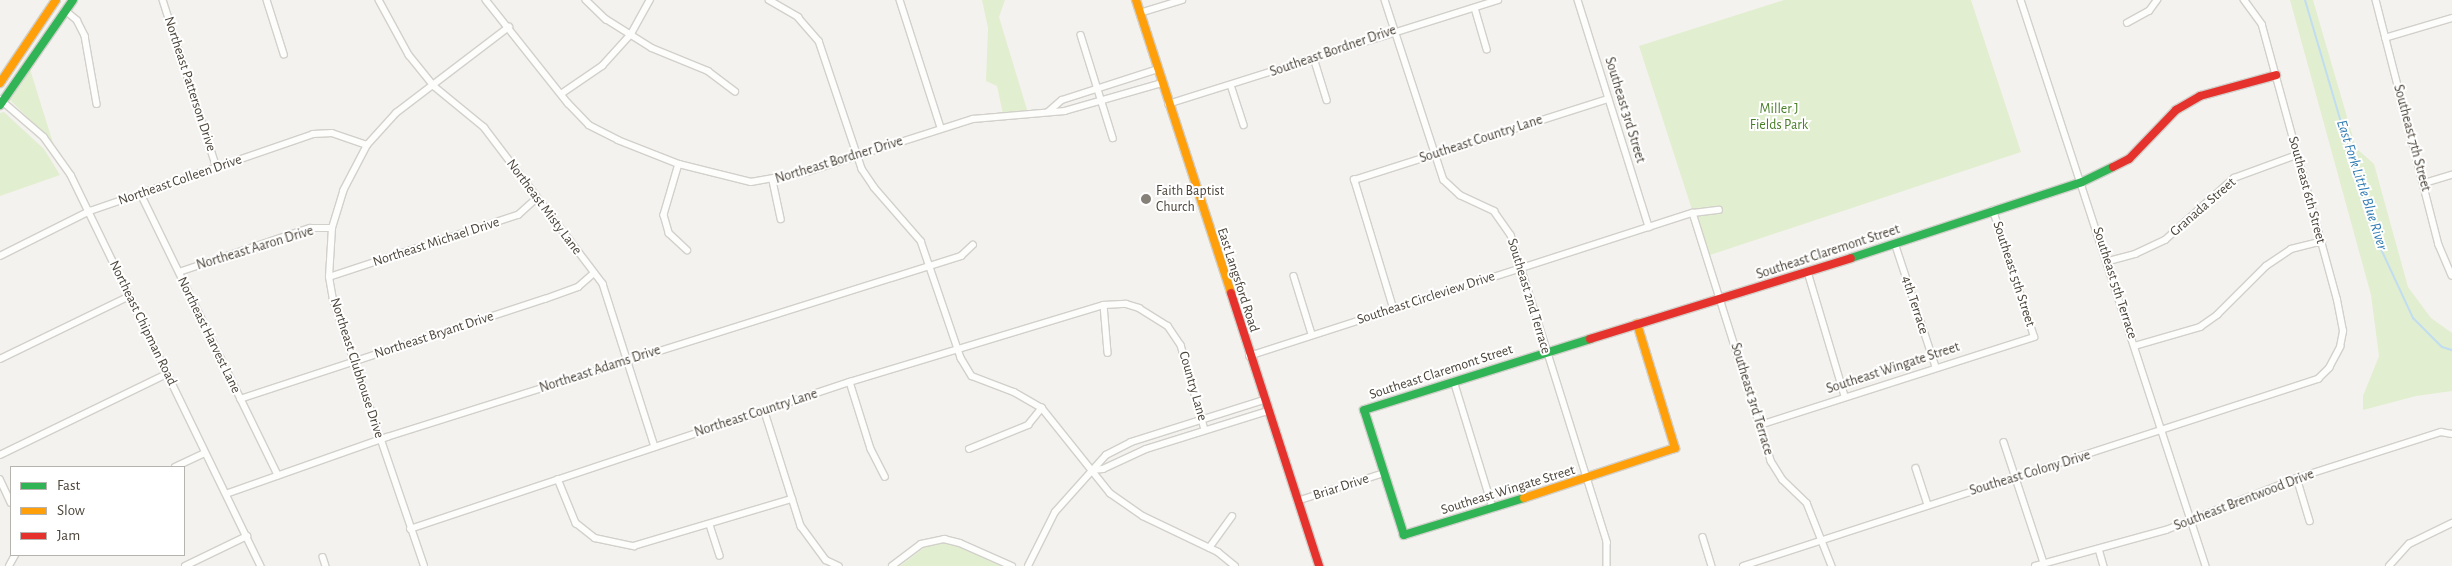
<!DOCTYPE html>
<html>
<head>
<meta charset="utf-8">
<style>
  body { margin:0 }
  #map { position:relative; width:2452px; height:566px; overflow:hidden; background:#f4f2ee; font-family:"Alegreya Sans",sans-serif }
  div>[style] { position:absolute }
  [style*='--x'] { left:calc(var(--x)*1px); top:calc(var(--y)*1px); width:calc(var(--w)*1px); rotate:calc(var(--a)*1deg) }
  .green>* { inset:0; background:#e1eecf }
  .stream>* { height:2px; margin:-1px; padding:0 1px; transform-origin:1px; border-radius:1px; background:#c0ddf1 }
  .roads { filter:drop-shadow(1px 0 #d2d0cb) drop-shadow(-1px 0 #d2d0cb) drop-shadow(0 1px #d2d0cb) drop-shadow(0 -1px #d2d0cb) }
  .street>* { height:5.5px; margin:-2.75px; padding:0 2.75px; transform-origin:2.75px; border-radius:2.75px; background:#fdfdfc }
  .fast>* { height:8px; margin:-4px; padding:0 4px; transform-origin:4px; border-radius:4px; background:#30b455 }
  .slow>* { height:8px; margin:-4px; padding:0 4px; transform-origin:4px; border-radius:4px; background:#ff9f0a }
  .jam>* { height:8px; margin:-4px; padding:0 4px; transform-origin:4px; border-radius:4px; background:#e5322d }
  .dots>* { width:14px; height:14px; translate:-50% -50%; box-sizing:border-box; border:2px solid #fff; border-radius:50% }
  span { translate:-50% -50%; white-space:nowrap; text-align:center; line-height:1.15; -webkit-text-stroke:4px #fff; paint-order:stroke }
  .street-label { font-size:14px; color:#4b4439 }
  .park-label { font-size:14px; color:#4a7f2a }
  .poi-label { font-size:14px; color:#4b4439 }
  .left { translate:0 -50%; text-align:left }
  .water-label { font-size:15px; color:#2e7ab2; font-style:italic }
  .legend { position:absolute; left:10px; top:466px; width:175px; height:90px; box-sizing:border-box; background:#fff; border:1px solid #b7b4b0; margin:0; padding:6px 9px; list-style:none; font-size:15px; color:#4b4439 }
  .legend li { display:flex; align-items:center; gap:10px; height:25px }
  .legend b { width:25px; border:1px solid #b7b4b0 }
</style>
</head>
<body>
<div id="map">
  <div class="green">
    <i style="clip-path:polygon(982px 0,1005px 0,999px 17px,1028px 113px,1003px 114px,997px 86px,986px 81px,988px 28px)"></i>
    <i style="clip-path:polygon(1784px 0,1971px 0,2021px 152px,1707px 256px,1639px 46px)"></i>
    <i style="clip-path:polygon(2290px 0,2313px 0,2356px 148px,2374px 164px,2408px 287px,2431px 318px,2452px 333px,2452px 391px,2416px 396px,2363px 410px,2363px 396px,2379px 356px,2371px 295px)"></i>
    <i style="clip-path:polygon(29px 66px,53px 143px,10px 100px,10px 95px)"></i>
    <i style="clip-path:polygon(4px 112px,44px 149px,60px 175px,0 196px,0 113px)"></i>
    <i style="clip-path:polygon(945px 542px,963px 546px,1003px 566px,900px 566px,929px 544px)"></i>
  </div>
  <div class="stream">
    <i style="--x:2305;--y:0;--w:244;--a:73.6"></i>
    <i style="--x:2374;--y:234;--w:93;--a:65.1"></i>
    <i style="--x:2413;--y:318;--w:41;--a:45"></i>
    <i style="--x:2442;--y:347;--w:10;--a:17"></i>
  </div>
  <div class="roads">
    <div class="street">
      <i style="--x:163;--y:0;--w:176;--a:72.2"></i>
      <i style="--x:267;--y:0;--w:57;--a:72.5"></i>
      <i style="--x:379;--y:0;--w:63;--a:61.4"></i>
      <i style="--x:409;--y:55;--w:40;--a:51"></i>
      <i style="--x:434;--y:86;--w:65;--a:39.4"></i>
      <i style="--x:484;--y:127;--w:197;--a:52.8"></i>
      <i style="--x:603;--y:284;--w:171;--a:72.3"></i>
      <i style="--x:486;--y:0;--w:132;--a:51.5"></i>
      <i style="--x:568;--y:103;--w:30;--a:46"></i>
      <i style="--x:589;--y:125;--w:33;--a:27"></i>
      <i style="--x:618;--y:140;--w:66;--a:21.5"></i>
      <i style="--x:679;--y:164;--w:74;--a:14"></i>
      <i style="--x:751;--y:182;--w:57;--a:-10.1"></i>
      <i style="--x:807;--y:172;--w:174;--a:-17.7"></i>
      <i style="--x:973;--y:119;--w:92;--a:-5"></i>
      <i style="--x:1065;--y:111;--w:101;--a:-16.1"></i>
      <i style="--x:586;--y:0;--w:28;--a:44"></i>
      <i style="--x:606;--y:19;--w:54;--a:32.2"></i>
      <i style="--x:652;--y:48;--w:61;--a:22.3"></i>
      <i style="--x:708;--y:71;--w:34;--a:37"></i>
      <i style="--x:769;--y:0;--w:34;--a:30"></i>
      <i style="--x:798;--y:17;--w:32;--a:49"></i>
      <i style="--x:819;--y:41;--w:135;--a:71.4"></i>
      <i style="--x:862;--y:169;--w:22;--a:56"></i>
      <i style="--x:874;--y:187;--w:72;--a:49"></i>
      <i style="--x:921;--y:241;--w:124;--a:71.1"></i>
      <i style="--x:961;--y:358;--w:21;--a:59"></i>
      <i style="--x:972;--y:376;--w:45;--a:20.9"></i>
      <i style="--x:1014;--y:392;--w:32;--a:30"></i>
      <i style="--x:1042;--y:408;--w:109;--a:51.3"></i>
      <i style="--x:1110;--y:493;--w:40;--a:34.9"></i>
      <i style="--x:1143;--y:516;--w:83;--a:25.6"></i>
      <i style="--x:1218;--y:552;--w:22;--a:39"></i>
      <i style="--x:900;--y:0;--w:134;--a:72.2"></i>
      <i style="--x:1385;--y:0;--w:189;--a:71.9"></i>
      <i style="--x:1444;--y:180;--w:22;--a:43"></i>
      <i style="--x:1460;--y:195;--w:38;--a:25"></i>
      <i style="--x:1494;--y:211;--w:29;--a:55"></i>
      <i style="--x:1511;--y:235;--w:322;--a:72.6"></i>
      <i style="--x:1607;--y:542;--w:24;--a:90"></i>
      <i style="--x:1578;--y:0;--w:238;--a:72.6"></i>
      <i style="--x:2021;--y:0;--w:595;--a:71.9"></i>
      <i style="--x:2376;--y:0;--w:253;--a:75.6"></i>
      <i style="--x:2439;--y:245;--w:33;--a:67"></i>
      <i style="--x:1475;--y:8;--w:43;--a:73.7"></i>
      <i style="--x:65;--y:10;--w:16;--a:40"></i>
      <i style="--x:77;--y:20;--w:18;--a:63"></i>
      <i style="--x:85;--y:36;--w:69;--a:80"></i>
      <i style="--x:1140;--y:13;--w:44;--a:-17.2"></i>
      <i style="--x:2127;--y:23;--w:25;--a:-29"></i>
      <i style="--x:2149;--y:11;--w:14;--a:-54"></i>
      <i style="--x:1081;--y:35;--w:108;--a:72.7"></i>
      <i style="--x:2385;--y:38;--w:70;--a:-16.6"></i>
      <i style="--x:1314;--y:58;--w:44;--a:72.8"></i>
      <i style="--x:1231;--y:85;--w:42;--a:72"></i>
      <i style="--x:561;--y:94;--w:50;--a:-34.3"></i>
      <i style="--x:602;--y:66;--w:43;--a:-47.8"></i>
      <i style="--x:631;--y:34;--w:39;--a:-61"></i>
      <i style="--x:0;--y:99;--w:58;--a:40.8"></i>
      <i style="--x:44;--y:137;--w:47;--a:54.6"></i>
      <i style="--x:71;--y:175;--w:435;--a:64.1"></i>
      <i style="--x:1168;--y:104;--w:346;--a:-17.5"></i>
      <i style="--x:1048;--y:112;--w:18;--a:-41"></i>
      <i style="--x:1062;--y:100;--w:101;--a:-17.9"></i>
      <i style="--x:679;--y:164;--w:53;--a:106.4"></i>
      <i style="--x:664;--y:215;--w:19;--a:74"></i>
      <i style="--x:669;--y:233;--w:25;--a:43"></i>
      <i style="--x:773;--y:181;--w:39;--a:78"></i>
      <i style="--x:2425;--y:183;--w:28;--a:-17"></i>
      <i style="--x:141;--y:194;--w:313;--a:64"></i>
      <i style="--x:1693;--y:213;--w:260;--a:72.5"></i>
      <i style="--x:1771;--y:461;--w:22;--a:58"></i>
      <i style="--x:1783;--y:480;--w:33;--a:44"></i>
      <i style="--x:1807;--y:503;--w:68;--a:68.4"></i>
      <i style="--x:1895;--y:243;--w:131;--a:71.7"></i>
      <i style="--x:0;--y:256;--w:101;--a:-26.6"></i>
      <i style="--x:90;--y:211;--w:236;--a:-19"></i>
      <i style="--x:313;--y:134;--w:19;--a:-3"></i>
      <i style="--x:332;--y:133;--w:37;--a:19"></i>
      <i style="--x:2109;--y:261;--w:27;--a:-15"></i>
      <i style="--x:2135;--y:254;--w:33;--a:-25"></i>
      <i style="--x:2165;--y:240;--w:93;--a:-41.9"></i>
      <i style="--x:2234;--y:178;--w:67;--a:-20.1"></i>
      <i style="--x:179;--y:272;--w:138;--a:-18.6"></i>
      <i style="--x:310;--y:228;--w:22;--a:0"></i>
      <i style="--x:1808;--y:272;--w:129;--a:73.4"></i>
      <i style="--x:1294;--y:276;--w:61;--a:72.8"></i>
      <i style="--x:329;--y:277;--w:199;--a:-18.2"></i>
      <i style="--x:518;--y:215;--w:25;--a:-42"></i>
      <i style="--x:1104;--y:305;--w:48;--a:85.2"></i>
      <i style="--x:1393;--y:308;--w:134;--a:-106.9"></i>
      <i style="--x:1354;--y:180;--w:267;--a:-17.7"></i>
      <i style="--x:2135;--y:346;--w:68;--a:-16.3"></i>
      <i style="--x:2200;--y:327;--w:21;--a:-35"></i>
      <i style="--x:2217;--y:315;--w:69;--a:-45"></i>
      <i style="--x:2266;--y:266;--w:30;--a:-34"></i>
      <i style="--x:2291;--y:249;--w:32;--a:-14"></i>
      <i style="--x:1249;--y:356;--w:466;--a:-17.9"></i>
      <i style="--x:1693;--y:213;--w:26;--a:-7"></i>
      <i style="--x:0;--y:359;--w:144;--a:-25.9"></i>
      <i style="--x:1454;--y:381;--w:133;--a:72.9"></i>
      <i style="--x:850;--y:382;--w:70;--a:72.6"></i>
      <i style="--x:871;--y:449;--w:31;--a:63"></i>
      <i style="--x:240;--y:399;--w:321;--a:-18.2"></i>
      <i style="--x:545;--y:299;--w:35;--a:-20"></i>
      <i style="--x:578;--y:287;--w:21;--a:-41"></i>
      <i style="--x:765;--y:412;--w:120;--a:72.5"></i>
      <i style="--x:801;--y:526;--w:42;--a:53.7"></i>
      <i style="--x:826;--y:560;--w:14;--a:25"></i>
      <i style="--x:1760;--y:425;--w:288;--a:-17.8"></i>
      <i style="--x:2034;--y:337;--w:133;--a:-108"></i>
      <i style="--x:2004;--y:442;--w:127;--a:71.7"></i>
      <i style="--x:969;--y:449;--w:64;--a:-22.1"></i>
      <i style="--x:1028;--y:425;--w:22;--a:-51"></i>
      <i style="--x:0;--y:455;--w:186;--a:-25.9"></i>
      <i style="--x:175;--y:467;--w:33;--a:-25"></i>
      <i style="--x:1916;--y:468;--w:39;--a:72"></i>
      <i style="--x:1091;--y:470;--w:12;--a:-5"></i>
      <i style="--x:1103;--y:469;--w:47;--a:-24.9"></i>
      <i style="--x:1146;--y:449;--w:128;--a:-17.3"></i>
      <i style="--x:2297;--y:478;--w:45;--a:73.2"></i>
      <i style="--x:0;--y:479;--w:26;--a:65"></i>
      <i style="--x:558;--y:479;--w:48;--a:67.8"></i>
      <i style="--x:576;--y:523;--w:24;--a:38"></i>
      <i style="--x:595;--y:538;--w:40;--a:12"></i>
      <i style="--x:634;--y:546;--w:165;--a:-16.6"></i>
      <i style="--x:226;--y:494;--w:171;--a:-19.5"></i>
      <i style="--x:387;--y:437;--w:602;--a:-17.5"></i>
      <i style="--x:961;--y:256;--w:16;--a:-43"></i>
      <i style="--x:1297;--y:501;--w:91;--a:-17.8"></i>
      <i style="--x:710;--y:525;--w:32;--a:72"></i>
      <i style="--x:410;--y:529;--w:464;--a:-18.5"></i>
      <i style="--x:850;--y:382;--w:265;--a:-16.9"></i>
      <i style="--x:1104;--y:305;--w:22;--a:-3"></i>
      <i style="--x:1126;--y:304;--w:14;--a:17"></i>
      <i style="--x:1139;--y:308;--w:34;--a:32"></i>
      <i style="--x:1168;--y:326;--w:23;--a:56"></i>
      <i style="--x:1181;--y:345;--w:88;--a:74.2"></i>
      <i style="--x:1703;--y:537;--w:30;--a:73"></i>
      <i style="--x:1209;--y:548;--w:39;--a:-54"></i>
      <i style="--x:2099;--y:549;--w:18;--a:74"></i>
      <i style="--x:323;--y:557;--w:9;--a:72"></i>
      <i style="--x:9;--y:566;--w:13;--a:-61"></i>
      <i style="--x:185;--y:566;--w:69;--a:-25.8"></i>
      <i style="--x:424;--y:566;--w:281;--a:-108.9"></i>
      <i style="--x:333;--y:300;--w:23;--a:-100"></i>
      <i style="--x:329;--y:277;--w:49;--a:-86.5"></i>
      <i style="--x:332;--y:228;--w:39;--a:-73"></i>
      <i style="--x:343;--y:191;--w:52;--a:-62.4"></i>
      <i style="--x:367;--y:145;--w:43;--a:-47.8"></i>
      <i style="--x:396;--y:113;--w:142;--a:-37.3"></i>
      <i style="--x:892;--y:566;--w:36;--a:-37"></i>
      <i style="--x:921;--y:544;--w:24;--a:-12"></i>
      <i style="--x:944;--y:539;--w:16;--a:14"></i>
      <i style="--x:960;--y:543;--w:57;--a:23.9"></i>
      <i style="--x:1028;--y:566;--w:60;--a:-63.4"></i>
      <i style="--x:1055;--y:512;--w:76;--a:-48.2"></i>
      <i style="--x:1106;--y:455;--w:28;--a:-27"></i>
      <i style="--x:1131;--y:442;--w:139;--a:-17.5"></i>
      <i style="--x:1743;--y:566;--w:605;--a:-18.02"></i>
      <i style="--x:2318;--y:379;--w:16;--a:-45"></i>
      <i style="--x:2329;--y:368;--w:24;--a:-62"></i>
      <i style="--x:2340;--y:347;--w:16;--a:-79"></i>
      <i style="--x:2343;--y:331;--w:32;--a:-101"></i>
      <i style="--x:2337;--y:300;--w:285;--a:-105.3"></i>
      <i style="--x:2262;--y:25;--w:31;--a:-126"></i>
      <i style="--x:2035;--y:566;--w:136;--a:-15.4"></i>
      <i style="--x:2166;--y:530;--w:141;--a:-21.7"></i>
      <i style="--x:2297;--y:478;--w:151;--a:-17.7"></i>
      <i style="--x:2441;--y:432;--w:11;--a:10"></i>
      <i style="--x:2389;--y:566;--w:30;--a:-48"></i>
      <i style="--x:2409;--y:544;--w:48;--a:-26"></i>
    </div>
    <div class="fast">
      <i style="--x:0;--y:105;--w:128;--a:-55.2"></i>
      <i style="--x:1851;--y:258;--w:243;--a:-18.2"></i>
      <i style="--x:2082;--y:182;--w:34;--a:-26"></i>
      <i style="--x:1524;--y:498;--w:126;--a:162.9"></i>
      <i style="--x:1404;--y:535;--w:131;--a:-107.7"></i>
      <i style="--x:1364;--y:410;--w:237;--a:-17.4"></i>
    </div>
    <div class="slow">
      <i style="--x:1136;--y:0;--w:308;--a:72"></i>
      <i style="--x:0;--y:83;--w:100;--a:-56"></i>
      <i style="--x:1524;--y:498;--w:159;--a:-18.3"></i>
      <i style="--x:1675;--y:448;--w:130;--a:-107"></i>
    </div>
    <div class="jam">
      <i style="--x:2113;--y:167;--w:18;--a:-27"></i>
      <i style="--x:2129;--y:159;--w:68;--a:-46.2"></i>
      <i style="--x:2176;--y:110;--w:28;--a:-30"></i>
      <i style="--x:2200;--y:96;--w:79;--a:-15.4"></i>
      <i style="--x:1231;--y:293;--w:287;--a:72.1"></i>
      <i style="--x:1590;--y:339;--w:273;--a:-17.2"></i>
    </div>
  </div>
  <div class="dots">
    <i style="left:1146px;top:199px;background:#868178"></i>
  </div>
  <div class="street-label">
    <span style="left:1333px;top:51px;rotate:-19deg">Southeast Bordner Drive</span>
    <span style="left:190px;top:84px;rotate:72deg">Northeast Patterson Drive</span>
    <span style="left:1625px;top:110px;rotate:73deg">Southeast 3rd Street</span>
    <span style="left:2412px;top:138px;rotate:75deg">Southeast 7th Street</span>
    <span style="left:1481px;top:139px;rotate:-18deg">Southeast Country Lane</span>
    <span style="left:839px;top:160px;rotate:-17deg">Northeast Bordner Drive</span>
    <span style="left:180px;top:180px;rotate:-19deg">Northeast Colleen Drive</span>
    <span style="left:2307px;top:190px;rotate:75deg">Southeast 6th Street</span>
    <span style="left:544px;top:207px;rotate:53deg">Northeast Misty Lane</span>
    <span style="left:2203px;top:207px;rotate:-41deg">Granada Street</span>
    <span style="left:436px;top:242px;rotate:-18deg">Northeast Michael Drive</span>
    <span style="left:255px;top:248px;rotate:-17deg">Northeast Aaron Drive</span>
    <span style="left:1828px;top:252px;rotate:-18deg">Southeast Claremont Street</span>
    <span style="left:2014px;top:274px;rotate:72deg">Southeast 5th Street</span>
    <span style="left:1238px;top:280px;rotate:72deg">East Langsford Road</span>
    <span style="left:2115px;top:283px;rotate:72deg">Southeast 5th Terrace</span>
    <span style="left:1529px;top:296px;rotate:73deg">Southeast 2nd Terrace</span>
    <span style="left:1426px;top:298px;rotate:-18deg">Southeast Circleview Drive</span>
    <span style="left:1915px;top:305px;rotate:72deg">4th Terrace</span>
    <span style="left:143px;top:323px;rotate:64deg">Northeast Chipman Road</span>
    <span style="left:209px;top:335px;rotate:64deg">Northeast Harvest Lane</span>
    <span style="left:434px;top:335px;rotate:-18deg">Northeast Bryant Drive</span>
    <span style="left:357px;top:368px;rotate:72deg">Northeast Clubhouse Drive</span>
    <span style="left:1893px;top:368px;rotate:-18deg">Southeast Wingate Street</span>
    <span style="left:600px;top:369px;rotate:-18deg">Northeast Adams Drive</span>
    <span style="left:1441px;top:372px;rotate:-18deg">Southeast Claremont Street</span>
    <span style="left:1193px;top:386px;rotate:74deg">Country Lane</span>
    <span style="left:1752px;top:399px;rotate:73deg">Southeast 3rd Terrace</span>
    <span style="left:756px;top:413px;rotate:-18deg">Northeast Country Lane</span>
    <span style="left:2030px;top:473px;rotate:-17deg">Southeast Colony Drive</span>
    <span style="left:1341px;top:487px;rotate:-18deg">Briar Drive</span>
    <span style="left:1508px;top:490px;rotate:-17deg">Southeast Wingate Street</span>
    <span style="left:2244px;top:500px;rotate:-21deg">Southeast Brentwood Drive</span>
  </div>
  <div class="park-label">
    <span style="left:1779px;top:117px">Miller J<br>Fields Park</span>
  </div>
  <div class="poi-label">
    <span class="left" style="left:1156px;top:199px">Faith Baptist<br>Church</span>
  </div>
  <div class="water-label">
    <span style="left:2362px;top:185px;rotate:72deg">East Fork Little Blue River</span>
  </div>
  <ul class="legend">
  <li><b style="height:6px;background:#30b455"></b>Fast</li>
  <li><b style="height:6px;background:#ff9f0a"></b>Slow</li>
  <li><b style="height:6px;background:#e5322d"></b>Jam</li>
  </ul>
</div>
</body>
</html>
